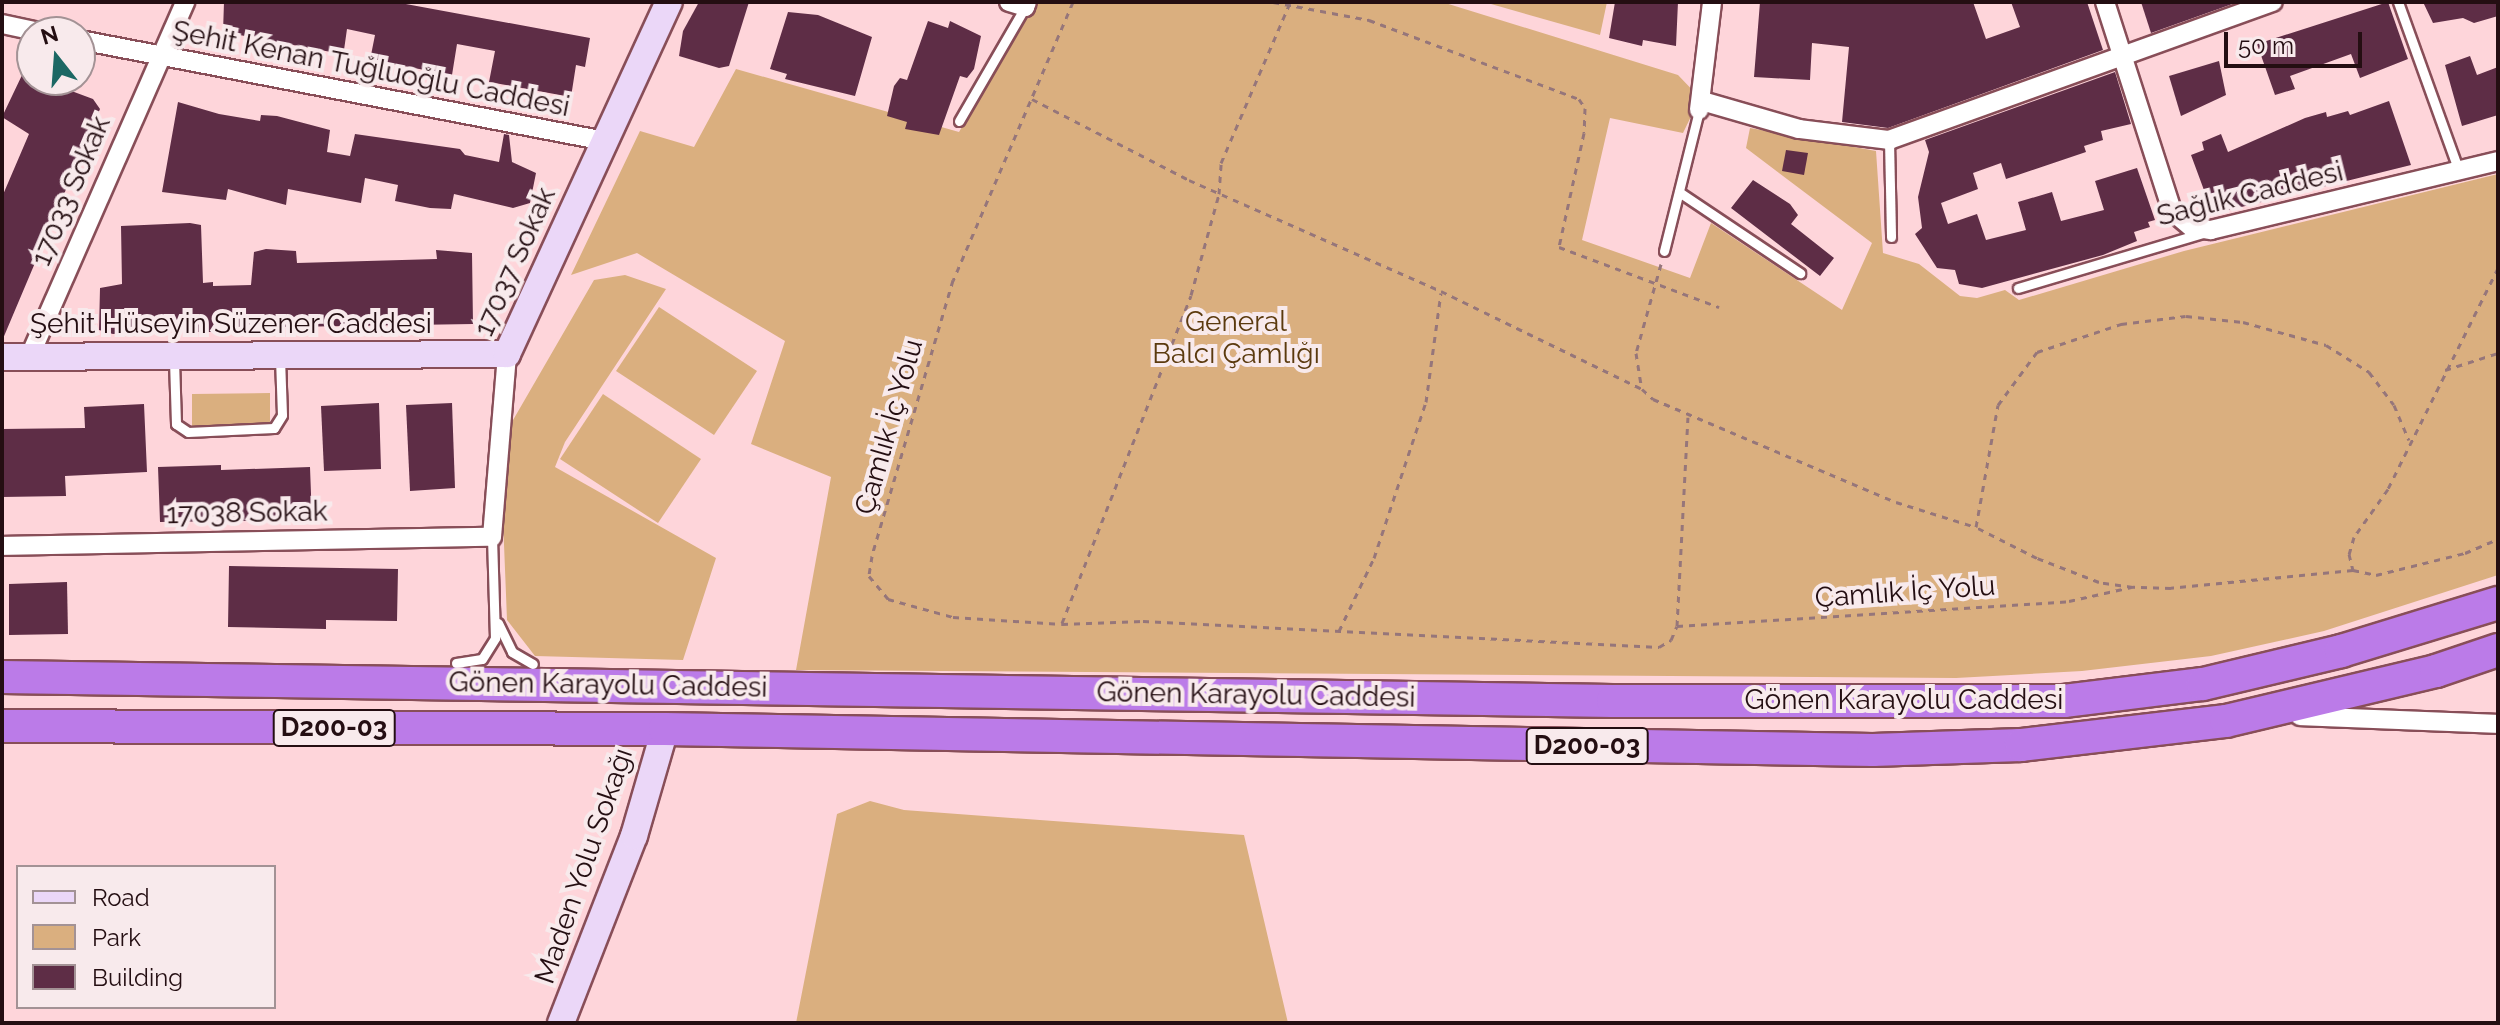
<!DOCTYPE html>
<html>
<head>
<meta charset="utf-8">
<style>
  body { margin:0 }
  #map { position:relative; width:2500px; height:1025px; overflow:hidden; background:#fed5da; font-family:Raleway,sans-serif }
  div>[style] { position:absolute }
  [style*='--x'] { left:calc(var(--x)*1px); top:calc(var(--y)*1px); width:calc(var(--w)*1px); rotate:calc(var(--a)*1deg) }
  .green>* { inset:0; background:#daaf7f }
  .building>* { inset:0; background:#5e2d46 }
  .path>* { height:3px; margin-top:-1.5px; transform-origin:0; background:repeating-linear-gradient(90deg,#96767a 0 6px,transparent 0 12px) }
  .roads { filter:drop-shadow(2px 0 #884e58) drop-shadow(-2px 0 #884e58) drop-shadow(0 2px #884e58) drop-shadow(0 -2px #884e58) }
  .lane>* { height:9px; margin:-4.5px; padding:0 4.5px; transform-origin:4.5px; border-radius:4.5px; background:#fff }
  .street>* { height:18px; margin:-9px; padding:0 9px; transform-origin:9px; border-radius:9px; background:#fff }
  .secondary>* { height:26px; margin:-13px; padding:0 13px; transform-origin:13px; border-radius:13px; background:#ebd7f8 }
  .highway>* { height:32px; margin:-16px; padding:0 16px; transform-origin:16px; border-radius:16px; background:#bb7be8 }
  span { translate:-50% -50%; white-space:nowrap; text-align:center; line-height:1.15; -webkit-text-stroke:8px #f8eaec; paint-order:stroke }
  .shield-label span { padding:2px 6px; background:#f8eaec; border:2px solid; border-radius:6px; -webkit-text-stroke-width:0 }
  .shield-label { font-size:26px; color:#240e12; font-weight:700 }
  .street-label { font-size:28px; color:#240e12 }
  .park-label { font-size:28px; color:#5b3a0e }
  .frame { position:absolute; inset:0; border:4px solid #240e12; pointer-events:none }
  .legend { position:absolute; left:16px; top:865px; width:260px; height:144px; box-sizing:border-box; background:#f8eaec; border:2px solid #a39295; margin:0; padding:10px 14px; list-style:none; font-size:24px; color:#240e12 }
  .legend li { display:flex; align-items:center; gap:16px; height:40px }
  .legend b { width:40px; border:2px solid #a39295 }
  .north { position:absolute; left:16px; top:16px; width:80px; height:80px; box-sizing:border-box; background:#f8eaec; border:2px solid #a39295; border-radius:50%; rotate:343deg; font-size:22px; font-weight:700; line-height:32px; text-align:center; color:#240e12 }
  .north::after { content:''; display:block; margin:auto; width:28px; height:36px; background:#1c6864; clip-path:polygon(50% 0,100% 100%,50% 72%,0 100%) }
  .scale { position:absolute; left:2224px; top:32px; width:138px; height:36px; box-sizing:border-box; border:4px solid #240e12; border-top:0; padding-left:10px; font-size:24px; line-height:28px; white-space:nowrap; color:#240e12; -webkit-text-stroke:6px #f8eaec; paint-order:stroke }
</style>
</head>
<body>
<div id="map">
  <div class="green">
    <i style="clip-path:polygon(1036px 2px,1442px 2px,1678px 75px,1700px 98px,1683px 133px,1610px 118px,1582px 240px,1690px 278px,1711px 223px,1842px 310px,1872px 243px,1746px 148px,1750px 128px,1876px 151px,1883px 253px,1919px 264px,1960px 296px,1977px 298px,2005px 290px,2019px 300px,2184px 251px,2498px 174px,2498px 575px,2324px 631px,2211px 656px,2082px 671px,1956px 678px,796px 670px,831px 477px,751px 444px,785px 341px,637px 253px,571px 275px,640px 131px,694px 147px,736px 69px,959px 132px)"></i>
    <i style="clip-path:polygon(1484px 2px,1607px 2px,1600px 35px)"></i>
    <i style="clip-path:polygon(625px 275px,666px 289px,565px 442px,555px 467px,716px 558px,683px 660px,535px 656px,507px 620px,503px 519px,509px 427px,594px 280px)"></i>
    <i style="clip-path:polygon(659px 307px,757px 371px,714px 435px,616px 371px)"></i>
    <i style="clip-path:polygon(270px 393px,270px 426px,192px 427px,192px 394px)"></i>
    <i style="clip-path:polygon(603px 394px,701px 459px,658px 523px,560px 459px)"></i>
    <i style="clip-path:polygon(870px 801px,904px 810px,1244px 835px,1288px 1023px,796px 1023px,837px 814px)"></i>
  </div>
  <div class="building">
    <i style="clip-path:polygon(224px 2px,395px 2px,590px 38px,585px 67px,576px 65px,571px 97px,489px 82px,495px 51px,457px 44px,452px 75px,370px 60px,375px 35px,347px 29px,344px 50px,331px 52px,223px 32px)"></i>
    <i style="clip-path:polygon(699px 2px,749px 2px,729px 66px,719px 68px,679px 56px,683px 31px)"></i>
    <i style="clip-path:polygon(1615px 2px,1678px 2px,1676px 46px,1643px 40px,1642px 46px,1609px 38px)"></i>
    <i style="clip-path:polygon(1760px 2px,1973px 2px,1986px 39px,2020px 27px,2011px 2px,2087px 2px,2103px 50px,1888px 128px,1842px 122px,1849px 47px,1812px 43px,1810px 80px,1754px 77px)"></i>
    <i style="clip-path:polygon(2141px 2px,2238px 2px,2151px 33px)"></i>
    <i style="clip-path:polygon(2388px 2px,2408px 59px,2360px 78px,2351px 54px,2290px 76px,2295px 89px,2275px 95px,2257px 44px)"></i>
    <i style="clip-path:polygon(2423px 2px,2498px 2px,2498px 16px,2474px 23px,2463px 18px,2433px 23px)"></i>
    <i style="clip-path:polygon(788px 12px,818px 15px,872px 37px,855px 96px,785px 79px,787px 74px,770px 69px)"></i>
    <i style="clip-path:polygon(928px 21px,948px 28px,950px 21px,981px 36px,974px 69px,967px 78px,960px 76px,939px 135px,905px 129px,907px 122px,887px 116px,894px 86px,900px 78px,907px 80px)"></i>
    <i style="clip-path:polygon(2470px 56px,2477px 75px,2498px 67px,2498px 115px,2462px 126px,2445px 65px)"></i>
    <i style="clip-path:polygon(2219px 61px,2226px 95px,2181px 116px,2169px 76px)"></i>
    <i style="clip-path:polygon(2115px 72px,2131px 124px,2101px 131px,2103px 140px,2084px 146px,2086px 152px,2006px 179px,2001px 163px,1973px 173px,1978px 189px,1941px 203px,1948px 224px,1977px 214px,1986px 240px,2026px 230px,2018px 202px,2052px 192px,2061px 221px,2104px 210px,2095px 181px,2137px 168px,2155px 220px,2148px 222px,2150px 227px,2134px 232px,2137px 241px,2103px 255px,1982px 288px,1959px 284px,1955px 270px,1937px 268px,1915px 234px,1922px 228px,1918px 197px,1929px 152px,1925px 140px)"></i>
    <i style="clip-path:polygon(23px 73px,93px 99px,100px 109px,2px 341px,2px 197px,29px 134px,2px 117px)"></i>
    <i style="clip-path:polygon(2389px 101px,2411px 165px,2221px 212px,2208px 201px,2191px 155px,2204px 150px,2202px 142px,2221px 134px,2228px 152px,2305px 118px,2326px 112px,2327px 117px,2348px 111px,2350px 115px)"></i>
    <i style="clip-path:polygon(178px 102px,219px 114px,260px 121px,261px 115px,277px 116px,330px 130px,327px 152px,350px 156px,355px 134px,460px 149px,465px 155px,499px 162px,504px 134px,509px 135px,512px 162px,536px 173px,530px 203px,513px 208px,454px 194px,451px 209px,430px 208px,395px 201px,398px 185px,365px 178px,361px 203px,288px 189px,286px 205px,228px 189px,226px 200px,162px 192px)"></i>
    <i style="clip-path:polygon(1786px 150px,1808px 153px,1804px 175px,1782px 171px)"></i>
    <i style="clip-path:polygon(1753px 180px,1790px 204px,1798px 215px,1791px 224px,1834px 258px,1820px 276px,1731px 208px)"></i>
    <i style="clip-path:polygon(190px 223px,201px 225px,203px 283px,213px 282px,213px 286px,251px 285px,254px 252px,266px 249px,296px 251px,297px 263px,437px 259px,436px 250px,472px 253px,473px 324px,218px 328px,218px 332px,188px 332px,187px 328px,113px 334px,99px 330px,100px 288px,122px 284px,121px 226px)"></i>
    <i style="clip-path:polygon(379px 403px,381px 469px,324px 471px,321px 406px)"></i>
    <i style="clip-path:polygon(452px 403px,455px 488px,410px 491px,406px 405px)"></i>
    <i style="clip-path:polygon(144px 404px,147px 472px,65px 476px,66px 496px,2px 497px,2px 429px,85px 428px,84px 407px)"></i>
    <i style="clip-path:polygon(221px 465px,221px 470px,310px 467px,312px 520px,160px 522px,158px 467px)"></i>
    <i style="clip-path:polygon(229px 566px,398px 569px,397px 621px,326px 620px,326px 629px,228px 627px)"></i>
    <i style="clip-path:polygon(67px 582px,68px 634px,9px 635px,9px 584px)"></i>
  </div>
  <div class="path">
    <i style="--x:1073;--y:2;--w:303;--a:113.3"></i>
    <i style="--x:953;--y:280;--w:288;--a:106.4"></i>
    <i style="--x:872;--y:556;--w:20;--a:99"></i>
    <i style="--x:869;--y:576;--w:30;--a:50"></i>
    <i style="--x:888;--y:599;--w:67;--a:15.5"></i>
    <i style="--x:953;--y:617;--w:109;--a:3.7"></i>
    <i style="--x:1062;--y:624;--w:81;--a:-2.1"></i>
    <i style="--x:1143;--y:621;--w:517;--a:2.88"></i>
    <i style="--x:1659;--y:647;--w:14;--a:-30"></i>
    <i style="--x:1671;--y:640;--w:15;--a:-67"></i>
    <i style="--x:1677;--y:626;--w:209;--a:-87"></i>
    <i style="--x:1273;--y:2;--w:98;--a:10.6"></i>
    <i style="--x:1369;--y:20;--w:224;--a:20.6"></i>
    <i style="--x:1579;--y:99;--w:11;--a:56"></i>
    <i style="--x:1585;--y:108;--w:25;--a:92"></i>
    <i style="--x:1584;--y:133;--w:117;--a:102.4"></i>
    <i style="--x:1559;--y:247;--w:171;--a:20.6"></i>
    <i style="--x:1032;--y:99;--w:177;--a:27.3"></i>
    <i style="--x:1189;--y:180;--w:275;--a:23.8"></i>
    <i style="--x:1441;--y:291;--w:224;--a:26"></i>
    <i style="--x:1661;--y:264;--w:92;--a:105.7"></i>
    <i style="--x:1636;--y:353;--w:36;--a:81"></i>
    <i style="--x:1642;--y:389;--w:15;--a:42"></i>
    <i style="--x:1653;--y:399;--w:264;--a:23"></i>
    <i style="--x:1896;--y:502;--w:84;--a:17.4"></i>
    <i style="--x:2498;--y:268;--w:247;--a:116.5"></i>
    <i style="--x:2388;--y:489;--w:59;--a:125.3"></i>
    <i style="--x:2354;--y:537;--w:18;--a:106"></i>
    <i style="--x:2349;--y:554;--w:16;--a:76"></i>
    <i style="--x:2353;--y:570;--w:24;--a:12"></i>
    <i style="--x:2376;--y:575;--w:92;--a:-13.9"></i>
    <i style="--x:2465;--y:553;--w:36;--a:-23"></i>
    <i style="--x:2445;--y:370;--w:56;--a:-17.8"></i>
    <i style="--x:2353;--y:570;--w:183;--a:174.4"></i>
    <i style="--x:2171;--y:588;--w:38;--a:-178"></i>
    <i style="--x:2133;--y:587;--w:34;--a:-172"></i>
    <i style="--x:2099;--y:582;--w:66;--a:-158.8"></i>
    <i style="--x:2037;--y:558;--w:68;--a:-153.1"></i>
    <i style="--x:1976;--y:527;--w:124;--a:-79.8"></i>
    <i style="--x:1998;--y:405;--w:66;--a:-53.7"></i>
    <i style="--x:2037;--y:352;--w:89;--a:-18.4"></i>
    <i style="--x:2121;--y:324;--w:65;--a:-7"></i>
    <i style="--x:2186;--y:316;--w:57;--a:6"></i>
    <i style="--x:2243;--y:322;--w:86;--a:15.5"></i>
    <i style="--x:2326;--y:345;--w:51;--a:32.1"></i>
    <i style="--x:2369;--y:372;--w:41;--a:52.9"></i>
    <i style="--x:2394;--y:405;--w:38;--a:67"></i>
    <i style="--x:1062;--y:623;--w:352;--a:-68.5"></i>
    <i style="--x:1191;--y:295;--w:105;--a:-74.5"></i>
    <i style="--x:1219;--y:194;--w:31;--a:-86"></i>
    <i style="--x:1221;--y:163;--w:172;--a:-66.7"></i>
    <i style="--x:1677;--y:626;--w:393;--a:-3.6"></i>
    <i style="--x:2069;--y:601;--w:64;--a:-12.7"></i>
    <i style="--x:1339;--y:631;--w:81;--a:-64.4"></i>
    <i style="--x:1374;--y:558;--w:164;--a:-71.6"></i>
    <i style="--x:1426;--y:402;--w:110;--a:-82.2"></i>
  </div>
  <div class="roads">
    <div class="lane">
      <i style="--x:2398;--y:2;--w:180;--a:70.2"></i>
      <i style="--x:959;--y:121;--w:132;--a:-59.9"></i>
      <i style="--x:1889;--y:140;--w:97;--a:88.8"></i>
      <i style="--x:1679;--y:192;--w:146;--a:33.8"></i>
      <i style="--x:1664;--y:251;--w:144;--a:-76"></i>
      <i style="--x:2018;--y:288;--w:193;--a:-16.6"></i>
      <i style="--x:174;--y:360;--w:64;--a:88.2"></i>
      <i style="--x:176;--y:424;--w:14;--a:34"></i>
      <i style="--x:188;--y:432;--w:86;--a:-2.7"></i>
      <i style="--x:274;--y:428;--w:15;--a:-58"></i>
      <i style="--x:282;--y:415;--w:57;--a:-92"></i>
      <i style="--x:498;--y:623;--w:32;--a:64"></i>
      <i style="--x:512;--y:652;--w:24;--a:30"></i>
      <i style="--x:456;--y:663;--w:26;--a:-9"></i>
      <i style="--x:482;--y:659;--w:25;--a:-58"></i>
      <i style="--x:495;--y:638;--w:101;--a:-91.7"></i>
    </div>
    <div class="street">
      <i style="--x:1009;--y:2;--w:17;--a:17"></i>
      <i style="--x:1025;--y:7;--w:5;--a:-68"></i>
      <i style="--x:2105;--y:2;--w:219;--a:72.2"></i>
      <i style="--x:2172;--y:211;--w:25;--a:40"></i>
      <i style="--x:2191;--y:227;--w:20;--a:9"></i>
      <i style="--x:2211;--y:230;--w:295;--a:-13.5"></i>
      <i style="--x:2;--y:24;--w:40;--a:12"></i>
      <i style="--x:80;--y:40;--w:535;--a:10.89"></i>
      <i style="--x:1702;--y:101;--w:101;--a:16.1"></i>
      <i style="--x:1799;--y:129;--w:91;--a:7"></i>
      <i style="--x:1889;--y:140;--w:408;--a:-19.8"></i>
      <i style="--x:1699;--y:110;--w:109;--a:-83.1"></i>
      <i style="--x:29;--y:358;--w:389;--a:-66.3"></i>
      <i style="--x:2;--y:546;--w:490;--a:-1.1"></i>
      <i style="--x:492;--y:537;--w:184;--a:-85.3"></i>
      <i style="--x:2300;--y:716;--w:198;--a:2.3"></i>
    </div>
    <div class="secondary">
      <i style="--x:2;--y:357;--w:505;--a:-0.34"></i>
      <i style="--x:507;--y:354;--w:387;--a:-65.3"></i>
      <i style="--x:561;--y:1023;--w:201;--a:-68.7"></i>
      <i style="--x:634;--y:836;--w:111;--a:-73.8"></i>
    </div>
    <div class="highway">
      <i style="--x:2;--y:677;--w:1611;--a:0.85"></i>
      <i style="--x:1613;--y:701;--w:451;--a:0"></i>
      <i style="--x:2064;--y:701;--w:140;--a:-7"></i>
      <i style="--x:2203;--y:684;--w:142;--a:-13.4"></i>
      <i style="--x:2341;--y:651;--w:164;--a:-17"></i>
      <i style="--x:2;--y:726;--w:663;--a:0.26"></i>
      <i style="--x:665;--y:729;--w:1208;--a:1"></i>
      <i style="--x:1873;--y:750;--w:148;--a:-1.9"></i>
      <i style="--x:2021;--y:745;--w:206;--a:-6.7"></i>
      <i style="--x:2226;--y:721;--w:216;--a:-13.4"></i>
      <i style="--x:2436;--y:671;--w:65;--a:-18.7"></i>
    </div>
  </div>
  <div class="shield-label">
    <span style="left:334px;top:728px">D200-03</span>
    <span style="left:1587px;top:746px">D200-03</span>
  </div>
  <div class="street-label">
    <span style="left:371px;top:69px;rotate:11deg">Şehit Kenan Tuğluoğlu Caddesi</span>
    <span style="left:71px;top:191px;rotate:-67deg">17033 Sokak</span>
    <span style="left:2250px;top:194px;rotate:-14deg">Sağlık Caddesi</span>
    <span style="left:515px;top:262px;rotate:-66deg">17037 Sokak</span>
    <span style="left:231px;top:324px">Şehit Hüseyin Süzener Caddesi</span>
    <span style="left:889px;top:427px;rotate:-74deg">Çamlık İç Yolu</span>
    <span style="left:247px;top:513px;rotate:-1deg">17038 Sokak</span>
    <span style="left:1905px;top:592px;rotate:-4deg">Çamlık İç Yolu</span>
    <span style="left:608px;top:685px;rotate:1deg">Gönen Karayolu Caddesi</span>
    <span style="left:1256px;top:695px;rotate:1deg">Gönen Karayolu Caddesi</span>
    <span style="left:1904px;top:700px">Gönen Karayolu Caddesi</span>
    <span style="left:584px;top:866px;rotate:-71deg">Maden Yolu Sokağı</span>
  </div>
  <div class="park-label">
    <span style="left:1236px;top:338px">General<br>Balcı Çamlığı</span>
  </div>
  <div class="frame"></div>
  <ul class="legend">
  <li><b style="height:10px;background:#ebd7f8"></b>Road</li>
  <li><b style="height:22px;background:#daaf7f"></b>Park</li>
  <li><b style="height:22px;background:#5e2d46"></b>Building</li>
  </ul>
  <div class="north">N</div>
  <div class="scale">50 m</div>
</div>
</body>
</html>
